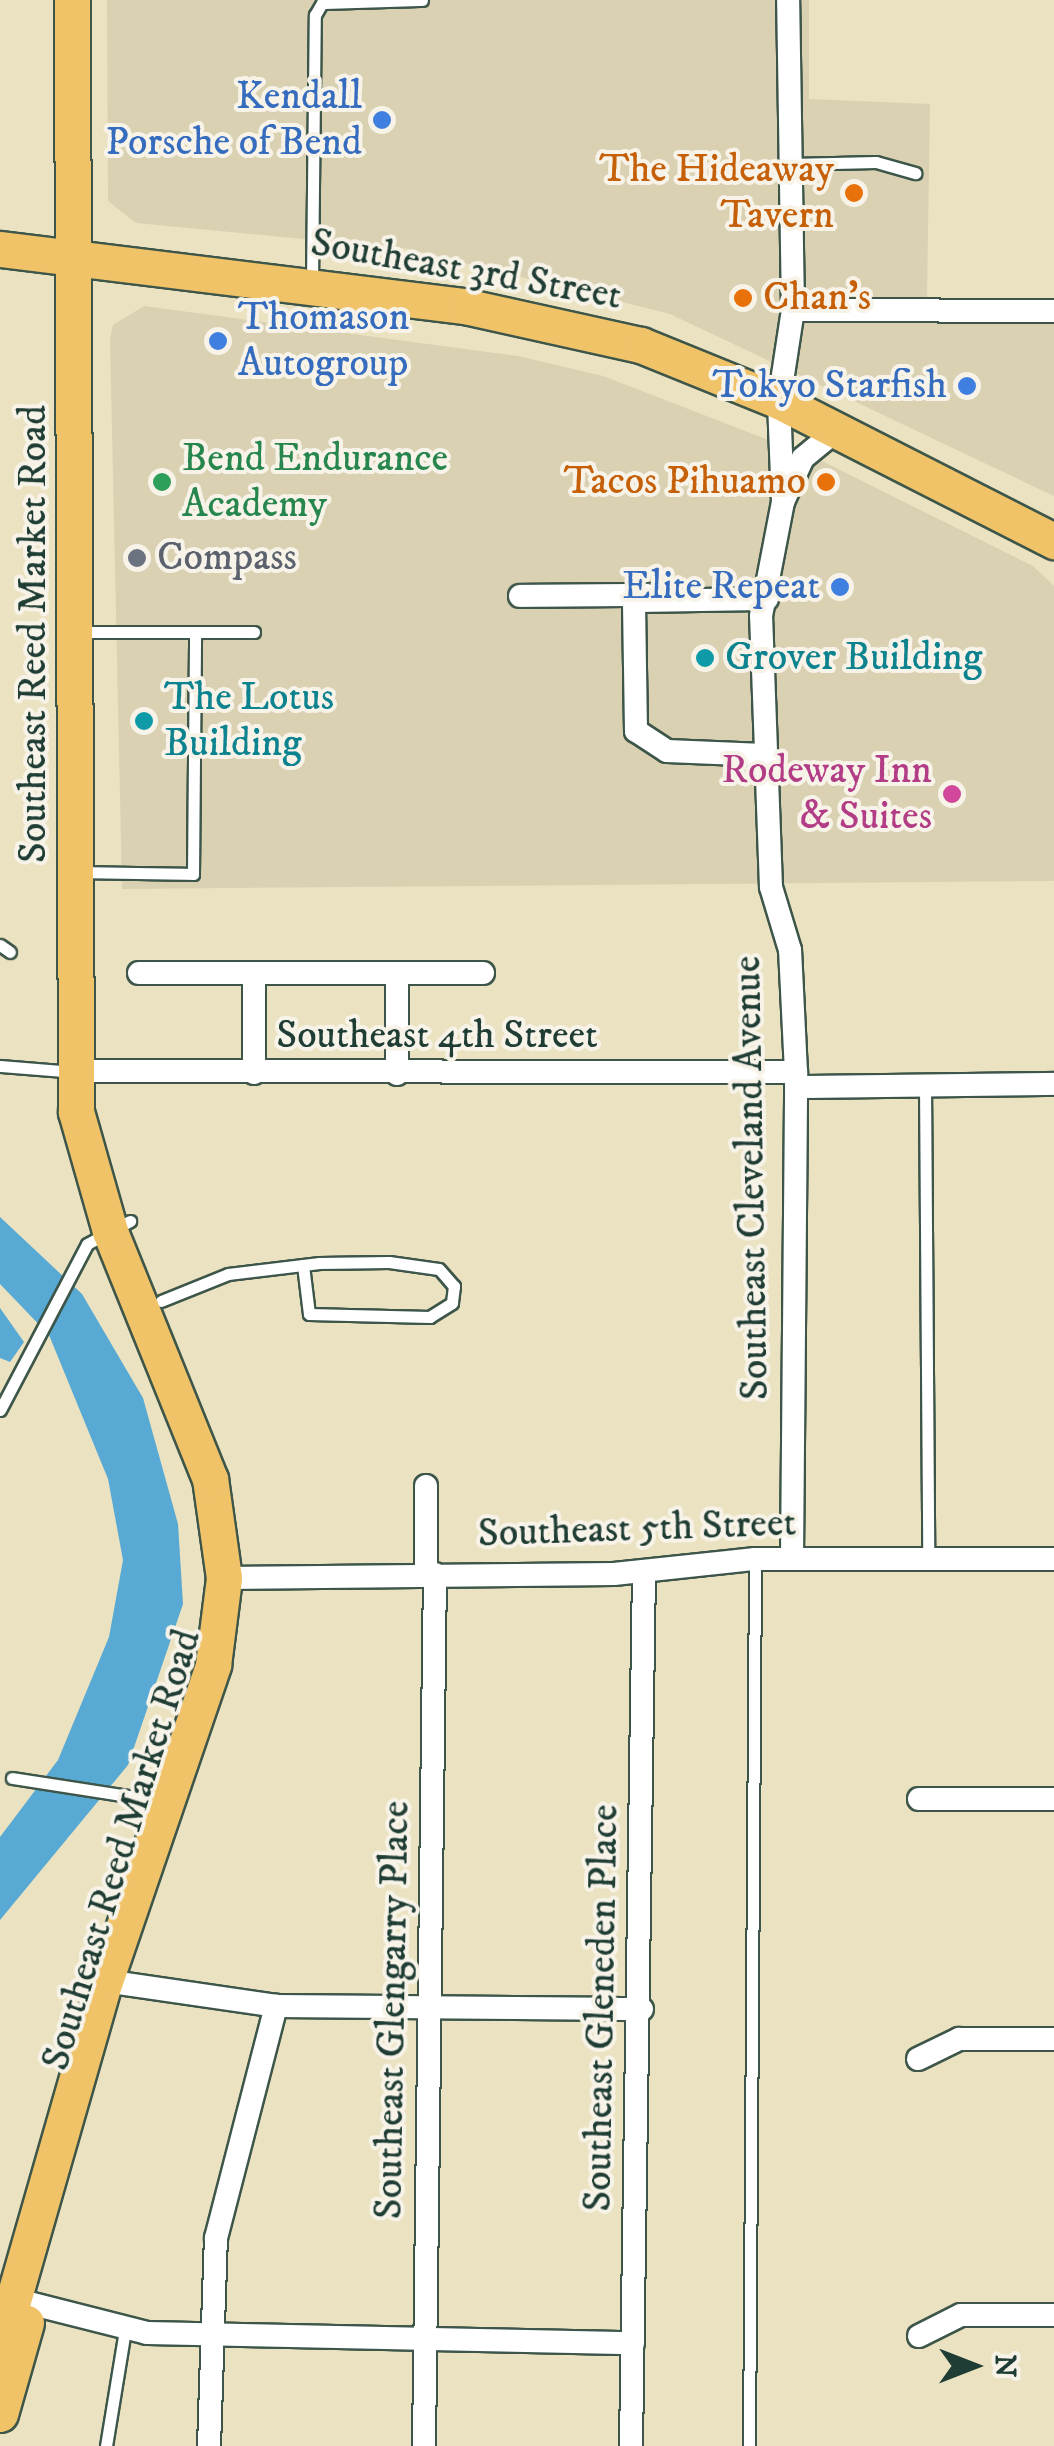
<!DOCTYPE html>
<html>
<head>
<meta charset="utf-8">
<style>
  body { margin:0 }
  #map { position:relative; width:1054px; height:2446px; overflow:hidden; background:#eae2c0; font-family:"IM FELL DW Pica",serif }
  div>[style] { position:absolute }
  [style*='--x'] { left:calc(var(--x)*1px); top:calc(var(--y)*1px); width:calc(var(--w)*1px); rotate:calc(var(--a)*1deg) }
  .built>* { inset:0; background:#dad1b2 }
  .water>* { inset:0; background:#58a9d3 }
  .roads { filter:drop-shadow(2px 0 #3d5649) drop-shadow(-2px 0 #3d5649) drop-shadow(0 2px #3d5649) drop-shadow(0 -2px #3d5649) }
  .lane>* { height:11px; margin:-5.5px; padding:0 5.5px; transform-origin:5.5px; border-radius:5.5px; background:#fff }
  .street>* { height:22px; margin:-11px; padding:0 11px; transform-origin:11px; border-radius:11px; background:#fff }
  .primary>* { height:35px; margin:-17.5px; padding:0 17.5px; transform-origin:17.5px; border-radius:17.5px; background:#f1c369 }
  .dots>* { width:28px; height:28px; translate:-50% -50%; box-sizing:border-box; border:5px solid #f7f3e8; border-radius:50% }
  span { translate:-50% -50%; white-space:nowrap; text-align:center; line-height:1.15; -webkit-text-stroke:8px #f7f3e8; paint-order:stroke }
  .shop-label { font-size:40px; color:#366cbe }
  .right { translate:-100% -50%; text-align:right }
  .left { translate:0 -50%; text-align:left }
  .food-label { font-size:40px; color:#c56008 }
  .street-label { font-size:40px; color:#1f3d34 }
  .leisure-label { font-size:40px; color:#27864d }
  .worship-label { font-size:40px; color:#5b616d }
  .culture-label { font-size:40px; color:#0d838f }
  .hotel-label { font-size:40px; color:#b23c85 }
  .north { position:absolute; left:924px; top:2316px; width:100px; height:100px; -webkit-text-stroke:8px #f7f3e8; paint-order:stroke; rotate:90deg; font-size:28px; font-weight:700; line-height:40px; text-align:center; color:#1f3d34 }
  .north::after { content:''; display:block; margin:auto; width:35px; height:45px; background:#1f3d34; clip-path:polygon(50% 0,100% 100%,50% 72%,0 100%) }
</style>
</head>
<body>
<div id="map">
  <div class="built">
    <i style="clip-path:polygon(107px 0,809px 0,809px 99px,930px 104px,927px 298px,1054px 299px,1054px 496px,670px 314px,408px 249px,136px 223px,108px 201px)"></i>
    <i style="clip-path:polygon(144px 306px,518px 356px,603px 376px,820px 460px,1033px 566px,1054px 586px,1054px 881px,122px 889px,110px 339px,113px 325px)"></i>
  </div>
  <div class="water">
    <i style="clip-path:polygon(0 1217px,82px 1294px,143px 1398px,178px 1524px,183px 1604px,128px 1765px,0 1920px,0 1837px,58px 1760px,109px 1637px,123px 1560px,108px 1479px,49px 1335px,0 1284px)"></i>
    <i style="clip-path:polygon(0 1308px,24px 1342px,10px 1362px,0 1358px)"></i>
  </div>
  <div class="roads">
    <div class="lane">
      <i style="--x:791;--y:164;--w:85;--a:-1.3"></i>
      <i style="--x:876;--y:162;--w:41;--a:15.8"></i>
      <i style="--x:312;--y:284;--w:269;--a:-89.4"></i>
      <i style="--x:315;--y:15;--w:14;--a:-60"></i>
      <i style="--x:322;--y:3;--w:100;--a:-1.7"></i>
      <i style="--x:80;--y:632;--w:174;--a:0"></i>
      <i style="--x:80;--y:872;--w:113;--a:1"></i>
      <i style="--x:193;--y:874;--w:242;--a:-89.5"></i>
      <i style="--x:0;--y:945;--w:12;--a:35"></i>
      <i style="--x:0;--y:1066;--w:74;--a:4.6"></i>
      <i style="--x:925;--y:1084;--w:475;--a:89.6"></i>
      <i style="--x:161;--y:1301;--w:72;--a:-21.9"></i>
      <i style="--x:228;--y:1274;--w:92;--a:-6.9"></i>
      <i style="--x:319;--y:1263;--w:70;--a:-0.8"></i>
      <i style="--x:389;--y:1262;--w:50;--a:8"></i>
      <i style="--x:439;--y:1269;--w:23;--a:49"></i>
      <i style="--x:454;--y:1286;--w:17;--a:97"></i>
      <i style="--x:452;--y:1303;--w:26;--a:148"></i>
      <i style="--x:430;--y:1317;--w:121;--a:-178.6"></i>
      <i style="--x:309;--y:1314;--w:49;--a:-97"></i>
      <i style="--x:0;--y:1410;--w:187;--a:-62.3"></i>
      <i style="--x:87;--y:1244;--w:49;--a:-28.1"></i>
      <i style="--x:12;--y:1778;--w:151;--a:8.8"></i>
      <i style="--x:106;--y:2446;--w:118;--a:-80.7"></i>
      <i style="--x:749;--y:2446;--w:887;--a:-89.61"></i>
    </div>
    <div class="street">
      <i style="--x:793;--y:310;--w:261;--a:0.2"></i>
      <i style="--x:783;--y:502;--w:101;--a:-92.3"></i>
      <i style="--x:779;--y:401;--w:92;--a:-81.3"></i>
      <i style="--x:793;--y:310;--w:310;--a:-90.9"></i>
      <i style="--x:520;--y:596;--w:127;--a:-0.5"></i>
      <i style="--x:764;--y:755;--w:97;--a:-177.6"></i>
      <i style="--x:667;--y:751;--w:37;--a:-147"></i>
      <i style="--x:636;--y:731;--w:130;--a:-90.9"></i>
      <i style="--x:634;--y:601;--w:133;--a:-0.9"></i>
      <i style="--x:139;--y:973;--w:344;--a:0"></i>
      <i style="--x:254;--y:974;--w:99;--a:90"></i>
      <i style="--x:397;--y:975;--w:99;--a:90"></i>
      <i style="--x:78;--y:1071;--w:718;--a:0.08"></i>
      <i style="--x:796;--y:1087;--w:258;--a:-0.7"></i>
      <i style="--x:426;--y:1486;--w:88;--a:90"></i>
      <i style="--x:792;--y:1558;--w:486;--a:-89.5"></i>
      <i style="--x:796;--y:1072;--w:122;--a:-92.8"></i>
      <i style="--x:790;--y:950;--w:66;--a:-106.8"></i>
      <i style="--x:771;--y:887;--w:271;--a:-92.1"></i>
      <i style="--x:761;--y:616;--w:116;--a:-79.1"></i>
      <i style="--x:783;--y:502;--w:48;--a:-65.6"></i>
      <i style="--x:803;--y:458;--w:44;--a:-39.5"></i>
      <i style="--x:224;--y:1578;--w:390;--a:-0.6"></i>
      <i style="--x:614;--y:1574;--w:142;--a:-6.1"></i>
      <i style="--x:755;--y:1559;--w:299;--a:0"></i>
      <i style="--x:919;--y:1799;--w:135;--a:0"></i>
      <i style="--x:105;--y:1981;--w:173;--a:8.3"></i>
      <i style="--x:276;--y:2006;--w:366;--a:0.5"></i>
      <i style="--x:918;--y:2059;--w:46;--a:-26"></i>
      <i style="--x:959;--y:2039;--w:95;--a:0"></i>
      <i style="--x:13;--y:2299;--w:138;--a:14.2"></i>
      <i style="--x:147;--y:2333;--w:486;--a:1.2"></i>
      <i style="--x:919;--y:2336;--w:47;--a:-26.6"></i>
      <i style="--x:961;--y:2315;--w:93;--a:0"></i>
      <i style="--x:209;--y:2446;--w:208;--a:-88.1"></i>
      <i style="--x:216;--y:2238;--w:240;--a:-75.5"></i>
      <i style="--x:424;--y:2446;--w:872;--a:-89.28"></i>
      <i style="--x:631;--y:2446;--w:874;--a:-89.15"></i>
    </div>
    <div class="primary">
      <i style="--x:0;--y:249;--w:473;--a:7"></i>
      <i style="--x:469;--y:307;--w:176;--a:12.5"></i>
      <i style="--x:641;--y:345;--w:149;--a:22.1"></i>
      <i style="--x:779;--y:401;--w:309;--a:27"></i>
      <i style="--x:0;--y:2346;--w:380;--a:-74"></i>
      <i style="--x:105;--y:1981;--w:334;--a:-71.1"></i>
      <i style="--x:213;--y:1665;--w:88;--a:-82.8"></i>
      <i style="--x:224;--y:1578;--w:100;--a:-98"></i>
      <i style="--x:210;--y:1479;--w:267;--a:-112"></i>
      <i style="--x:110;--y:1231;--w:124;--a:-105.9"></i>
      <i style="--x:76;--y:1112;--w:1112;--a:-90.21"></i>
      <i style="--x:0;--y:2414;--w:95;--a:-74.1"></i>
    </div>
  </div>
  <div class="dots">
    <i style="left:382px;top:120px;background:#3f7fe0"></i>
    <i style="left:854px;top:193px;background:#e8710a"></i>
    <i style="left:743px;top:298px;background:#e8710a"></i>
    <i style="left:218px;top:341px;background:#3f7fe0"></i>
    <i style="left:967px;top:386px;background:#3f7fe0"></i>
    <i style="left:162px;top:482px;background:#2e9e5b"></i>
    <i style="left:826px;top:482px;background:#e8710a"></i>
    <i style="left:137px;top:558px;background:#6b7280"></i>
    <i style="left:840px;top:587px;background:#3f7fe0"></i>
    <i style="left:705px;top:658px;background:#0f9aa8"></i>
    <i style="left:144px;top:721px;background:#0f9aa8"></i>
    <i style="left:952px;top:794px;background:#d1479c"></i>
  </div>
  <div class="shop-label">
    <span class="right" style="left:362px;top:120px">Kendall<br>Porsche of Bend</span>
    <span class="left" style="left:238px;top:341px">Thomason<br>Autogroup</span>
    <span class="right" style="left:947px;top:386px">Tokyo Starfish</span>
    <span class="right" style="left:820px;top:587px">Elite Repeat</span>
  </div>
  <div class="food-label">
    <span class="right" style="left:834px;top:193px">The Hideaway<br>Tavern</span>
    <span class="left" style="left:763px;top:298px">Chan's</span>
    <span class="right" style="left:806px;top:482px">Tacos Pihuamo</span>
  </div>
  <div class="street-label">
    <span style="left:466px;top:270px;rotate:10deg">Southeast 3rd Street</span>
    <span style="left:34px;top:634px;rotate:-90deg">Southeast Reed Market Road</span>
    <span style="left:437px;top:1036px">Southeast 4th Street</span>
    <span style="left:752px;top:1178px;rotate:-91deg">Southeast Cleveland Avenue</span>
    <span style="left:637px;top:1529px;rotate:-2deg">Southeast 5th Street</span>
    <span style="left:122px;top:1850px;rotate:-73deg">Southeast Reed Market Road</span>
    <span style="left:602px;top:2008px;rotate:-89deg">Southeast Gleneden Place</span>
    <span style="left:393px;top:2010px;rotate:-89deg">Southeast Glengarry Place</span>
  </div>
  <div class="leisure-label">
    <span class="left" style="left:182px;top:482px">Bend Endurance<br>Academy</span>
  </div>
  <div class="worship-label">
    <span class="left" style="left:157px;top:558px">Compass</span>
  </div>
  <div class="culture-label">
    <span class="left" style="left:725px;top:658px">Grover Building</span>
    <span class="left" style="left:164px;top:721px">The Lotus<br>Building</span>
  </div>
  <div class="hotel-label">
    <span class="right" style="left:932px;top:794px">Rodeway Inn<br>&amp; Suites</span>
  </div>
  <div class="north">N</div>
</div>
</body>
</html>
